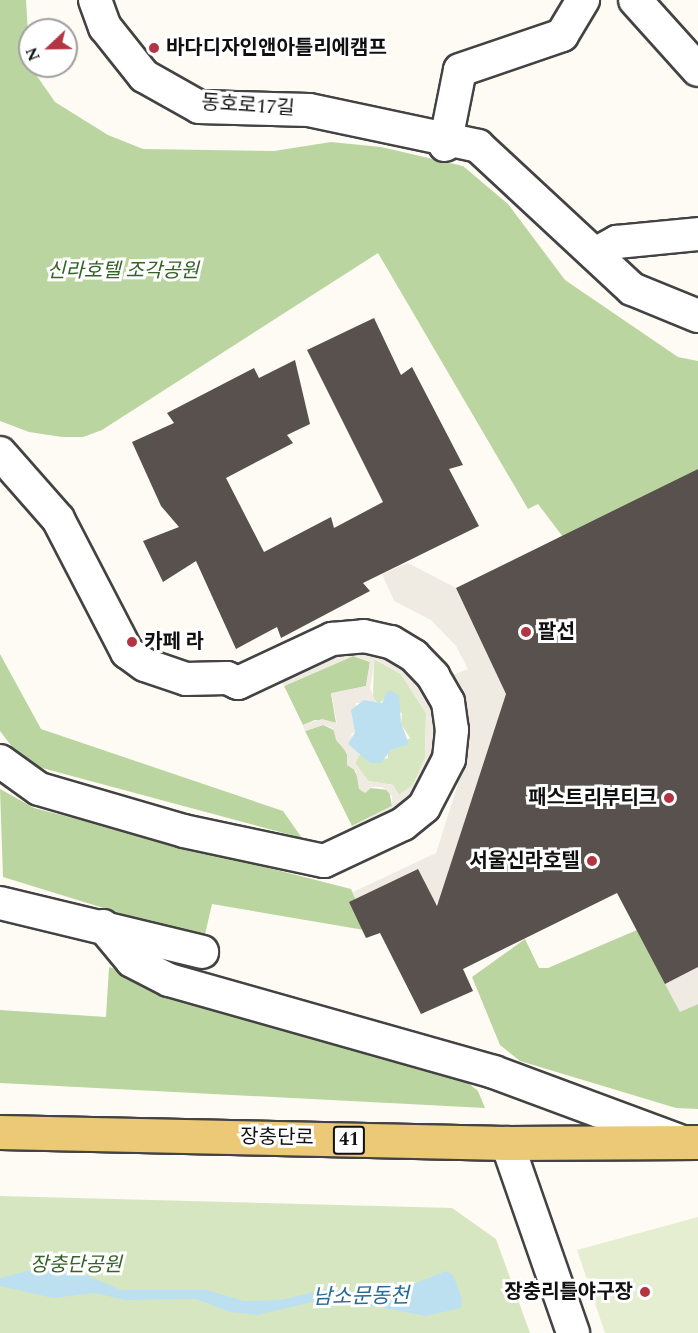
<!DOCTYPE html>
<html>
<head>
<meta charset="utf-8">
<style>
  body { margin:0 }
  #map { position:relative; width:698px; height:1333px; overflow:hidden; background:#fefbf4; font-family:Spectral,"Noto Sans KR",serif }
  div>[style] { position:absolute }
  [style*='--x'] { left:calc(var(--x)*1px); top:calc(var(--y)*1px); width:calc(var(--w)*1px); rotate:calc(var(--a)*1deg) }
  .green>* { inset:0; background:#d5e6c0 }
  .forest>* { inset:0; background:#bbd5a1 }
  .pitch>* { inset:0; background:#e5eed1 }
  .plaza>* { inset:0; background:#efebe2 }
  .water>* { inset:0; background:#bde0f1 }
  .building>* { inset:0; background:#58514d }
  .roads { filter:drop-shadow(2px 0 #434343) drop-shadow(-2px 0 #434343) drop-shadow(0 2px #434343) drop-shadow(0 -2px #434343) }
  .minor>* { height:32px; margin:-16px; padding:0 16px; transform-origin:16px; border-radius:16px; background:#fff }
  .major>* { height:33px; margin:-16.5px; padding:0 16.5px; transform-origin:16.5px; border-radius:16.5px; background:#ebc977 }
  .dots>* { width:16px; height:16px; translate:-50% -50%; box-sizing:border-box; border:3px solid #fff; border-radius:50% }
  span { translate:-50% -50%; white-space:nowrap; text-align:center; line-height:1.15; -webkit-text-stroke:6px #fff; paint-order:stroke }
  .shield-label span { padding:2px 4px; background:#fff; border:2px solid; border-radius:4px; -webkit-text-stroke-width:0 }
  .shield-label { font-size:18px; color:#101010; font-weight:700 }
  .poi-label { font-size:20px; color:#101010; font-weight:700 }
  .left { translate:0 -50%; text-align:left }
  .right { translate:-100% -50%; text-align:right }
  .street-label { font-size:20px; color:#101010 }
  .park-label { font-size:20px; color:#356226; font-style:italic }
  .water-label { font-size:21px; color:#246a96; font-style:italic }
  .north { position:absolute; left:18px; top:18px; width:60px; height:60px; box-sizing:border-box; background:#fff; border:2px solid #9f9f9f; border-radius:50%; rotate:248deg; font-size:16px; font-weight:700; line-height:24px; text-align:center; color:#101010 }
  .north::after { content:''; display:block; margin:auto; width:21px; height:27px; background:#b33541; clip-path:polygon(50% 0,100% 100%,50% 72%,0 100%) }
</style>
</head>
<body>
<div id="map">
  <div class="green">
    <i style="clip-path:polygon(374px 659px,401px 674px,426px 713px,425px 758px,413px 785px,399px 795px,393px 785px,368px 781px,355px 763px,361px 752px,370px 763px,388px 758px,388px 752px,410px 738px,401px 724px,402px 714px,387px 696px,379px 704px,373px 698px)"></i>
    <i style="clip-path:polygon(0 1196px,452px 1208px,496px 1239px,530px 1333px,0 1333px)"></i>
  </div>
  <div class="forest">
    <i style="clip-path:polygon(0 0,26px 0,30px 66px,55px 102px,108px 135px,143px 149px,274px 151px,331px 142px,381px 147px,463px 166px,508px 204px,565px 280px,678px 357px,698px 361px,698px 469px,563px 537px,538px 504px,528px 509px,378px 253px,102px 430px,83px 437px,62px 437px,29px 432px,0 421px)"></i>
    <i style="clip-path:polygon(0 654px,41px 729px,283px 811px,302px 838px,42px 768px,16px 752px,0 731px)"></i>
    <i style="clip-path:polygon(353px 656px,370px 662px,366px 686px,331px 694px,336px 723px,315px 720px,303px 725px,284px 686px)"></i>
    <i style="clip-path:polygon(323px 725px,336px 731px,358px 778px,370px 788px,389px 790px,392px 806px,352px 826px,305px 731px)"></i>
    <i style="clip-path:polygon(0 789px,34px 808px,351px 889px,370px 931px,212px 904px,204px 939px,3px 877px)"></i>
    <i style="clip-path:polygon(637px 930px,680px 1011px,698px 1004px,698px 1109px,676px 1108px,520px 1061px,500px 1045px,472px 977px,525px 939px,539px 968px,548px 968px)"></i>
    <i style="clip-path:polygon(109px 967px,463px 1079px,478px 1091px,485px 1108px,0 1083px,0 1010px,106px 1017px)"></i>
  </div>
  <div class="pitch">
    <i style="clip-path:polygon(698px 1217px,698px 1333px,605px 1333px,577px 1250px)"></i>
  </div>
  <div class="plaza">
    <i style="clip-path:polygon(408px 563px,456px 588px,506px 694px,453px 858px,489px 877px,434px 904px,417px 869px,356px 899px,353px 892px,436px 853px,464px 765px,468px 728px,453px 675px,468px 669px,456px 646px,431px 620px,394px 601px,382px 574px)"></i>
    <i style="clip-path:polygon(evenodd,363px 648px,399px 661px,428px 693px,439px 728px,430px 775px,402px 808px,355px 832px,352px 826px,392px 806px,392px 796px,383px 787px,372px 787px,365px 793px,359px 789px,356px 771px,347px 765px,347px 753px,336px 740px,333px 728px,323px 725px,305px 731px,303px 725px,322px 719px,337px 723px,331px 693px,366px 686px,370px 662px,353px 656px,284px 686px,281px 679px,331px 653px,363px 648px,375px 659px,401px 674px,426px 713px,425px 758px,413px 785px,399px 795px,393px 785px,368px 781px,355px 763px,361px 752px,355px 749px,351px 734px,355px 732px,356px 703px,376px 703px,370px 688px,375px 659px)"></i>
    <i style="clip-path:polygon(698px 967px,698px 1004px,680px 1012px,665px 984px)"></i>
  </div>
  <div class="water">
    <i style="clip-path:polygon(388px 690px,399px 695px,401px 723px,409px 744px,391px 750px,381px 763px,370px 763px,348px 744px,355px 732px,351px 710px,364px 700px,382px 703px)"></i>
    <i style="clip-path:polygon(58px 1263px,121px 1290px,207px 1290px,244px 1301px,280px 1300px,331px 1288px,383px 1296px,446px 1271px,453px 1275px,462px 1299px,461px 1308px,426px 1316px,329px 1298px,258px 1315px,230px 1312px,196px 1299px,125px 1300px,95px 1293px,53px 1298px,0 1286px,0 1278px)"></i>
  </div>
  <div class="building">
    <i style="clip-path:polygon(374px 318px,401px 375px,412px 367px,463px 465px,449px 469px,479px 526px,363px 583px,370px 591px,281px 638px,277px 627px,236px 649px,196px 561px,163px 582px,143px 541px,179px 527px,161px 506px,132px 442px,174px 423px,167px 413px,254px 368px,259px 378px,295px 360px,310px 424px,287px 435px,293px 443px,226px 478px,264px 552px,331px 517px,334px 528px,383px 502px,307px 350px)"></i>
    <i style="clip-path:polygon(698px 469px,698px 967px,665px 984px,617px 893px,463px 969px,473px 991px,421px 1014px,380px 933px,366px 938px,349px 902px,418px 869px,437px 906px,506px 694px,456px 588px)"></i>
  </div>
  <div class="roads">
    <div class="minor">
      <i style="--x:95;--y:0;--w:29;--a:70"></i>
      <i style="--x:105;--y:27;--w:63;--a:51.5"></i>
      <i style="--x:144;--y:76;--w:63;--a:29.4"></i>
      <i style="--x:199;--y:107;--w:110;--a:1.6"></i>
      <i style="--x:309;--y:110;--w:173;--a:12"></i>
      <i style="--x:478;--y:146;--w:210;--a:42.9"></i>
      <i style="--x:632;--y:289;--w:71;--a:22.2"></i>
      <i style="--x:635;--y:0;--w:94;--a:48"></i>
      <i style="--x:445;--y:145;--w:76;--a:-78.7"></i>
      <i style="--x:460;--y:70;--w:108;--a:-18.9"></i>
      <i style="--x:562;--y:35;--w:41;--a:-59"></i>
      <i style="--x:595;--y:254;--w:25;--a:-29"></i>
      <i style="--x:617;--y:242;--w:81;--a:-5.6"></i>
      <i style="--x:0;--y:453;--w:88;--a:48.7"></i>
      <i style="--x:58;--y:519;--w:150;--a:62.6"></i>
      <i style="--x:127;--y:652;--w:22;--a:36"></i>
      <i style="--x:145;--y:665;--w:43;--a:18.9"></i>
      <i style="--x:186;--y:679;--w:41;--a:-1.4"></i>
      <i style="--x:227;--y:678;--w:12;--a:24"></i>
      <i style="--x:238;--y:683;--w:104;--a:-25.1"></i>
      <i style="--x:332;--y:639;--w:32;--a:-5"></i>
      <i style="--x:364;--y:636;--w:28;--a:13"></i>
      <i style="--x:391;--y:642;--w:27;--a:31"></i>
      <i style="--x:414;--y:656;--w:28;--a:46"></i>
      <i style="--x:433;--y:676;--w:30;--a:60"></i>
      <i style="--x:448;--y:702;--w:28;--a:82"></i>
      <i style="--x:452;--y:730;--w:29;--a:96"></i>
      <i style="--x:449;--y:759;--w:54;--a:117.5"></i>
      <i style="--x:424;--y:807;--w:27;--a:141"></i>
      <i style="--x:403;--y:824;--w:87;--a:154.9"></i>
      <i style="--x:324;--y:861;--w:143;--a:-167.9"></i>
      <i style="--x:184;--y:831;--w:151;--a:-163.8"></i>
      <i style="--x:39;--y:789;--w:48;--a:-144.3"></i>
      <i style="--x:0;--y:903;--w:208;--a:13.6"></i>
      <i style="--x:103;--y:926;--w:45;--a:50.4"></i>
      <i style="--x:132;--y:961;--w:42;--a:27.2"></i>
      <i style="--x:169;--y:980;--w:338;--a:15.8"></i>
      <i style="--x:494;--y:1072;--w:195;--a:20.4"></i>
      <i style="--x:507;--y:1143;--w:201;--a:70.8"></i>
    </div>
    <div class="major">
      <i style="--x:0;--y:1132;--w:507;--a:1.24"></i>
      <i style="--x:507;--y:1143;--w:191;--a:-0.3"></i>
    </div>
  </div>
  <div class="dots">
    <i style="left:154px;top:48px;background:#b33541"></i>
    <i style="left:526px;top:632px;background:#b33541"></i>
    <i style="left:132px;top:642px;background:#b33541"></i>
    <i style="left:669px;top:798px;background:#b33541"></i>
    <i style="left:592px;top:861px;background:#b33541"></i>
    <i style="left:645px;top:1292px;background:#b33541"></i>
  </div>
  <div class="shield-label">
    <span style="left:349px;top:1140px">41</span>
  </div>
  <div class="poi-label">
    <span class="left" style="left:166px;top:48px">바다디자인앤아틀리에캠프</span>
    <span class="left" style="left:538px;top:632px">팔선</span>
    <span class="left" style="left:144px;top:642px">카페 라</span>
    <span class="right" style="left:657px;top:798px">패스트리부티크</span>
    <span class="right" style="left:580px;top:861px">서울신라호텔</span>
    <span class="right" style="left:633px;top:1292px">장충리틀야구장</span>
  </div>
  <div class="street-label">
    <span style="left:248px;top:106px;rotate:4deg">동호로17길</span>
    <span style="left:277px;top:1138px;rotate:1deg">장충단로</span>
  </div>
  <div class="park-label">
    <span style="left:123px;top:271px">신라호텔 조각공원</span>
    <span style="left:76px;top:1265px">장충단공원</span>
  </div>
  <div class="water-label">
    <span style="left:361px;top:1297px;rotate:-1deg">남소문동천</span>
  </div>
  <div class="north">N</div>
</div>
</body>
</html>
